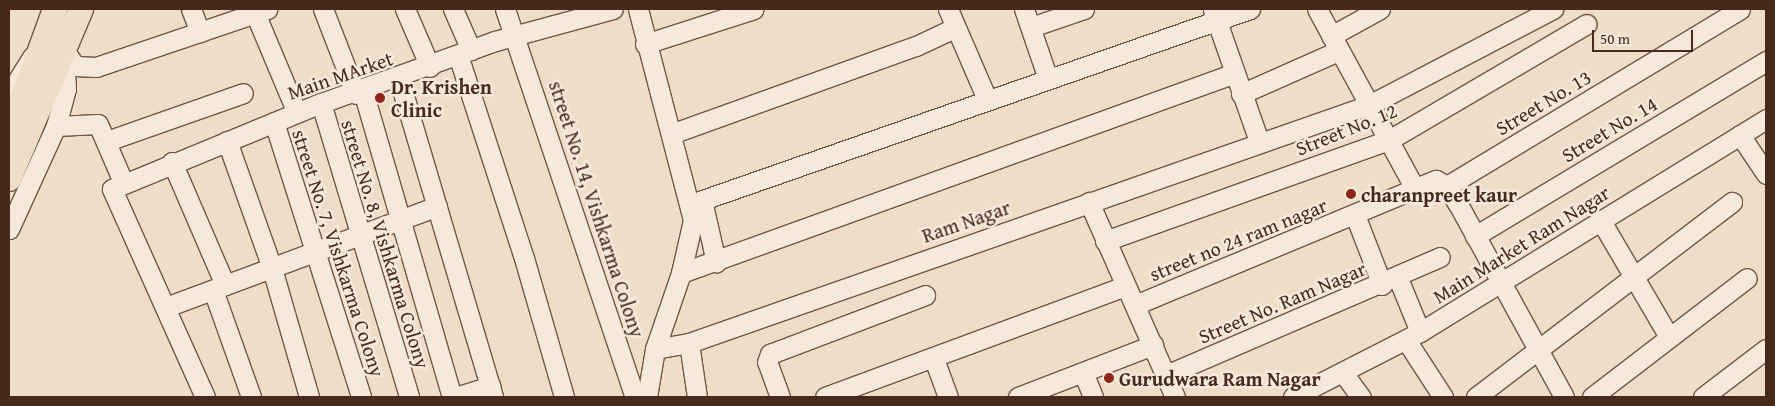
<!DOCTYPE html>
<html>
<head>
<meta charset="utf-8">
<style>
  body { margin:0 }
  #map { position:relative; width:1775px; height:406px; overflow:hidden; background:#eeddc7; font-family:"Gentium Book Plus",serif }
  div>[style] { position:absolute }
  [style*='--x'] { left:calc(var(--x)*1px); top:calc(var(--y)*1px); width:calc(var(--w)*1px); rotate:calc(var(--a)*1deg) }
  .roads { filter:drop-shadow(1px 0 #715746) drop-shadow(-1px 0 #715746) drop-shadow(0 1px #715746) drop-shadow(0 -1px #715746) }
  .minor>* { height:19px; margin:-9.5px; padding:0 9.5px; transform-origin:9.5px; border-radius:9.5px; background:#f4e9db }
  .major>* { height:24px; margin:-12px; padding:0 12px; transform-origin:12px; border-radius:12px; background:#eeddc7 }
  .dots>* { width:14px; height:14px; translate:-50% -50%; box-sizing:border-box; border:2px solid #f4e9db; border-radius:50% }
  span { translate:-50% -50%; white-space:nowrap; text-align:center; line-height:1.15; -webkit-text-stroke:5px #f4e9db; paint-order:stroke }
  .street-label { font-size:20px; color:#472a1b }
  .poi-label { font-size:20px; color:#472a1b; font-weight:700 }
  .left { translate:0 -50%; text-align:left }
  .frame { position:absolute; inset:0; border:10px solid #472a1b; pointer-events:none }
  .scale { position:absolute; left:1592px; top:30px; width:101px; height:22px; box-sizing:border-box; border:2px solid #472a1b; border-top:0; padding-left:6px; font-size:15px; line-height:18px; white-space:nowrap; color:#472a1b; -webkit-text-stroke:4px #f4e9db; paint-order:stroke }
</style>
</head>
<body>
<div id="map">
  <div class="roads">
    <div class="minor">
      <i style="--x:191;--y:9;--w:25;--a:69"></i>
      <i style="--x:323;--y:9;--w:91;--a:68.8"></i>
      <i style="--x:405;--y:9;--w:63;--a:66.7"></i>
      <i style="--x:453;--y:9;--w:45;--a:66.3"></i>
      <i style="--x:505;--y:9;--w:409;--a:71.5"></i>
      <i style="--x:638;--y:9;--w:218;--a:75.4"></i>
      <i style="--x:693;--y:220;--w:54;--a:102.8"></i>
      <i style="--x:681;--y:273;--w:80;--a:108.9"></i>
      <i style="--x:655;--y:349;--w:49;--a:99.5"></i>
      <i style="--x:948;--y:9;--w:98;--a:66.6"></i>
      <i style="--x:1024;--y:9;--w:74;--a:71.1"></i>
      <i style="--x:1317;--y:9;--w:203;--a:61.4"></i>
      <i style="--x:1213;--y:10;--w:139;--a:70.7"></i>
      <i style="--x:255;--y:13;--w:108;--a:67.2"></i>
      <i style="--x:1031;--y:27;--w:56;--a:-18.8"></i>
      <i style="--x:1331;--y:36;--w:56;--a:-28.9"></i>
      <i style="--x:645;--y:44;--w:114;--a:-17.8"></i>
      <i style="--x:64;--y:50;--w:19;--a:55"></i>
      <i style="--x:75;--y:66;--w:21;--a:3"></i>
      <i style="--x:96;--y:67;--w:181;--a:-18.7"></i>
      <i style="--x:458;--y:55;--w:213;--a:72"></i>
      <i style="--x:524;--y:258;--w:145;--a:73.9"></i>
      <i style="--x:399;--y:79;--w:332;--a:73.5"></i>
      <i style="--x:363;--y:91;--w:319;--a:73.8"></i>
      <i style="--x:9;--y:94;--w:44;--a:-58.1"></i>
      <i style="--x:1241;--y:94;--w:106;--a:-23.9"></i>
      <i style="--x:321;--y:103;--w:307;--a:73.3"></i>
      <i style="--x:274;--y:122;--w:288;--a:72.4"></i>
      <i style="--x:56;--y:126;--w:42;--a:-2.7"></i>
      <i style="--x:98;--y:124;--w:63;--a:66.7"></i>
      <i style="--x:671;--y:134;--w:260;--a:-19.8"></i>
      <i style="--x:916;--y:46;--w:42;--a:-25.3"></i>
      <i style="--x:1740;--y:135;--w:47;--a:56.3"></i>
      <i style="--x:107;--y:141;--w:144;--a:-19.4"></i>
      <i style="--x:227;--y:141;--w:132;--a:70.5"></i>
      <i style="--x:271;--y:265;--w:137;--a:73.9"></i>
      <i style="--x:172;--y:162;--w:134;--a:66.7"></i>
      <i style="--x:1447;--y:186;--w:342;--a:-31.1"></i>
      <i style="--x:702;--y:200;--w:64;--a:77.3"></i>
      <i style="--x:1089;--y:202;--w:213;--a:66.2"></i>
      <i style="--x:691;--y:204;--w:592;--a:-19.23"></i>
      <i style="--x:1355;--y:215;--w:75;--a:68.9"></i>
      <i style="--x:1601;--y:221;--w:134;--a:59.6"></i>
      <i style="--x:9;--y:229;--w:113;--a:-65.5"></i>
      <i style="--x:56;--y:126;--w:38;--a:-75"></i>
      <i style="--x:66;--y:89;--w:38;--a:-93"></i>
      <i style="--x:1475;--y:236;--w:340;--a:-31"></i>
      <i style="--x:1105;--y:241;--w:301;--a:-19.6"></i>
      <i style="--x:1389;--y:140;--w:229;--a:-30.4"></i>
      <i style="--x:681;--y:273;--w:589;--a:-19.85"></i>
      <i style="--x:1398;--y:278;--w:58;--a:67.8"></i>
      <i style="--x:213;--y:290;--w:114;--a:70.4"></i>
      <i style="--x:1135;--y:305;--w:326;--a:-22.6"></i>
      <i style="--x:1436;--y:180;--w:13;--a:29"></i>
      <i style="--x:1447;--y:186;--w:21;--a:59"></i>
      <i style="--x:1458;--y:204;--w:220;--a:61.2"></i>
      <i style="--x:166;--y:307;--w:289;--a:-20.4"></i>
      <i style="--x:1406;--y:340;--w:68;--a:57"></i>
      <i style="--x:689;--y:343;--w:55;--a:81.6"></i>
      <i style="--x:655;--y:349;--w:35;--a:-10"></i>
      <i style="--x:689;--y:343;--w:720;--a:-19.29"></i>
      <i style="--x:1369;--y:105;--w:208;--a:-27.6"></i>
      <i style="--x:934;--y:359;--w:40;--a:69.8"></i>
      <i style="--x:1083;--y:372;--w:27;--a:68"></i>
      <i style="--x:1344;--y:374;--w:29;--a:54"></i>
      <i style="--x:1166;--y:375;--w:298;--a:-23.3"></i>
      <i style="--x:205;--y:397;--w:228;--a:-114.1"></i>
      <i style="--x:112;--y:189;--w:226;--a:-22.4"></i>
      <i style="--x:321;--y:103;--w:185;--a:-19.6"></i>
      <i style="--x:495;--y:41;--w:122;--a:-15.2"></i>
      <i style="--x:455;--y:397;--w:37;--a:-17"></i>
      <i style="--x:780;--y:397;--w:37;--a:-110"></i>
      <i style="--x:767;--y:362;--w:9;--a:-69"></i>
      <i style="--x:770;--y:354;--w:166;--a:-20.8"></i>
      <i style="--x:825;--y:397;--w:320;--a:-20.3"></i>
      <i style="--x:1018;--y:397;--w:145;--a:-21.1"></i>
      <i style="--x:1293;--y:397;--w:143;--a:-27.1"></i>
      <i style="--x:1420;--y:332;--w:406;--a:-31.6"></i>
      <i style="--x:1476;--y:397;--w:322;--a:-37.3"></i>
      <i style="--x:1592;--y:397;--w:195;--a:-37.5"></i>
      <i style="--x:1703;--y:397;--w:79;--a:-37.3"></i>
    </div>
    <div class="major">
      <i style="--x:9;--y:135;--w:134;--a:-69.9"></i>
      <i style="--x:9;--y:179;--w:185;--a:-67"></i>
    </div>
  </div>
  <div class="dots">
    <i style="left:380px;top:98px;background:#8f2418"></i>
    <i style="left:1351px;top:194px;background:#8f2418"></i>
    <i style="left:1109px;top:378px;background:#8f2418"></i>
  </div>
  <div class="street-label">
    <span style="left:340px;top:75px;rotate:-19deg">Main MArket</span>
    <span style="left:1543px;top:102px;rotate:-31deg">Street No. 13</span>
    <span style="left:1346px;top:129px;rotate:-22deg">Street No. 12</span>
    <span style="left:1609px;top:129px;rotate:-31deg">Street No. 14</span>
    <span style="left:597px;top:209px;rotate:72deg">street No. 14, Vishkarma Colony</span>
    <span style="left:966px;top:221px;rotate:-19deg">Ram Nagar</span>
    <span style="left:1238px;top:239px;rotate:-22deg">street no 24 ram nagar</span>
    <span style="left:386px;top:244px;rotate:73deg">street No. 8, Vishkarma Colony</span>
    <span style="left:1521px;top:244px;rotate:-32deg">Main Market Ram Nagar</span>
    <span style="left:339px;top:253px;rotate:72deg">street No. 7, Vishkarma Colony</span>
    <span style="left:1282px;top:302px;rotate:-23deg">Street No. Ram Nagar</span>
  </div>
  <div class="poi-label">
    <span class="left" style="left:391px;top:98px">Dr. Krishen<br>Clinic</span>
    <span class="left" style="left:1361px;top:194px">charanpreet kaur</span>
    <span class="left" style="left:1119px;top:378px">Gurudwara Ram Nagar</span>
  </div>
  <div class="frame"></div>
  <div class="scale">50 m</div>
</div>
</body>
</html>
